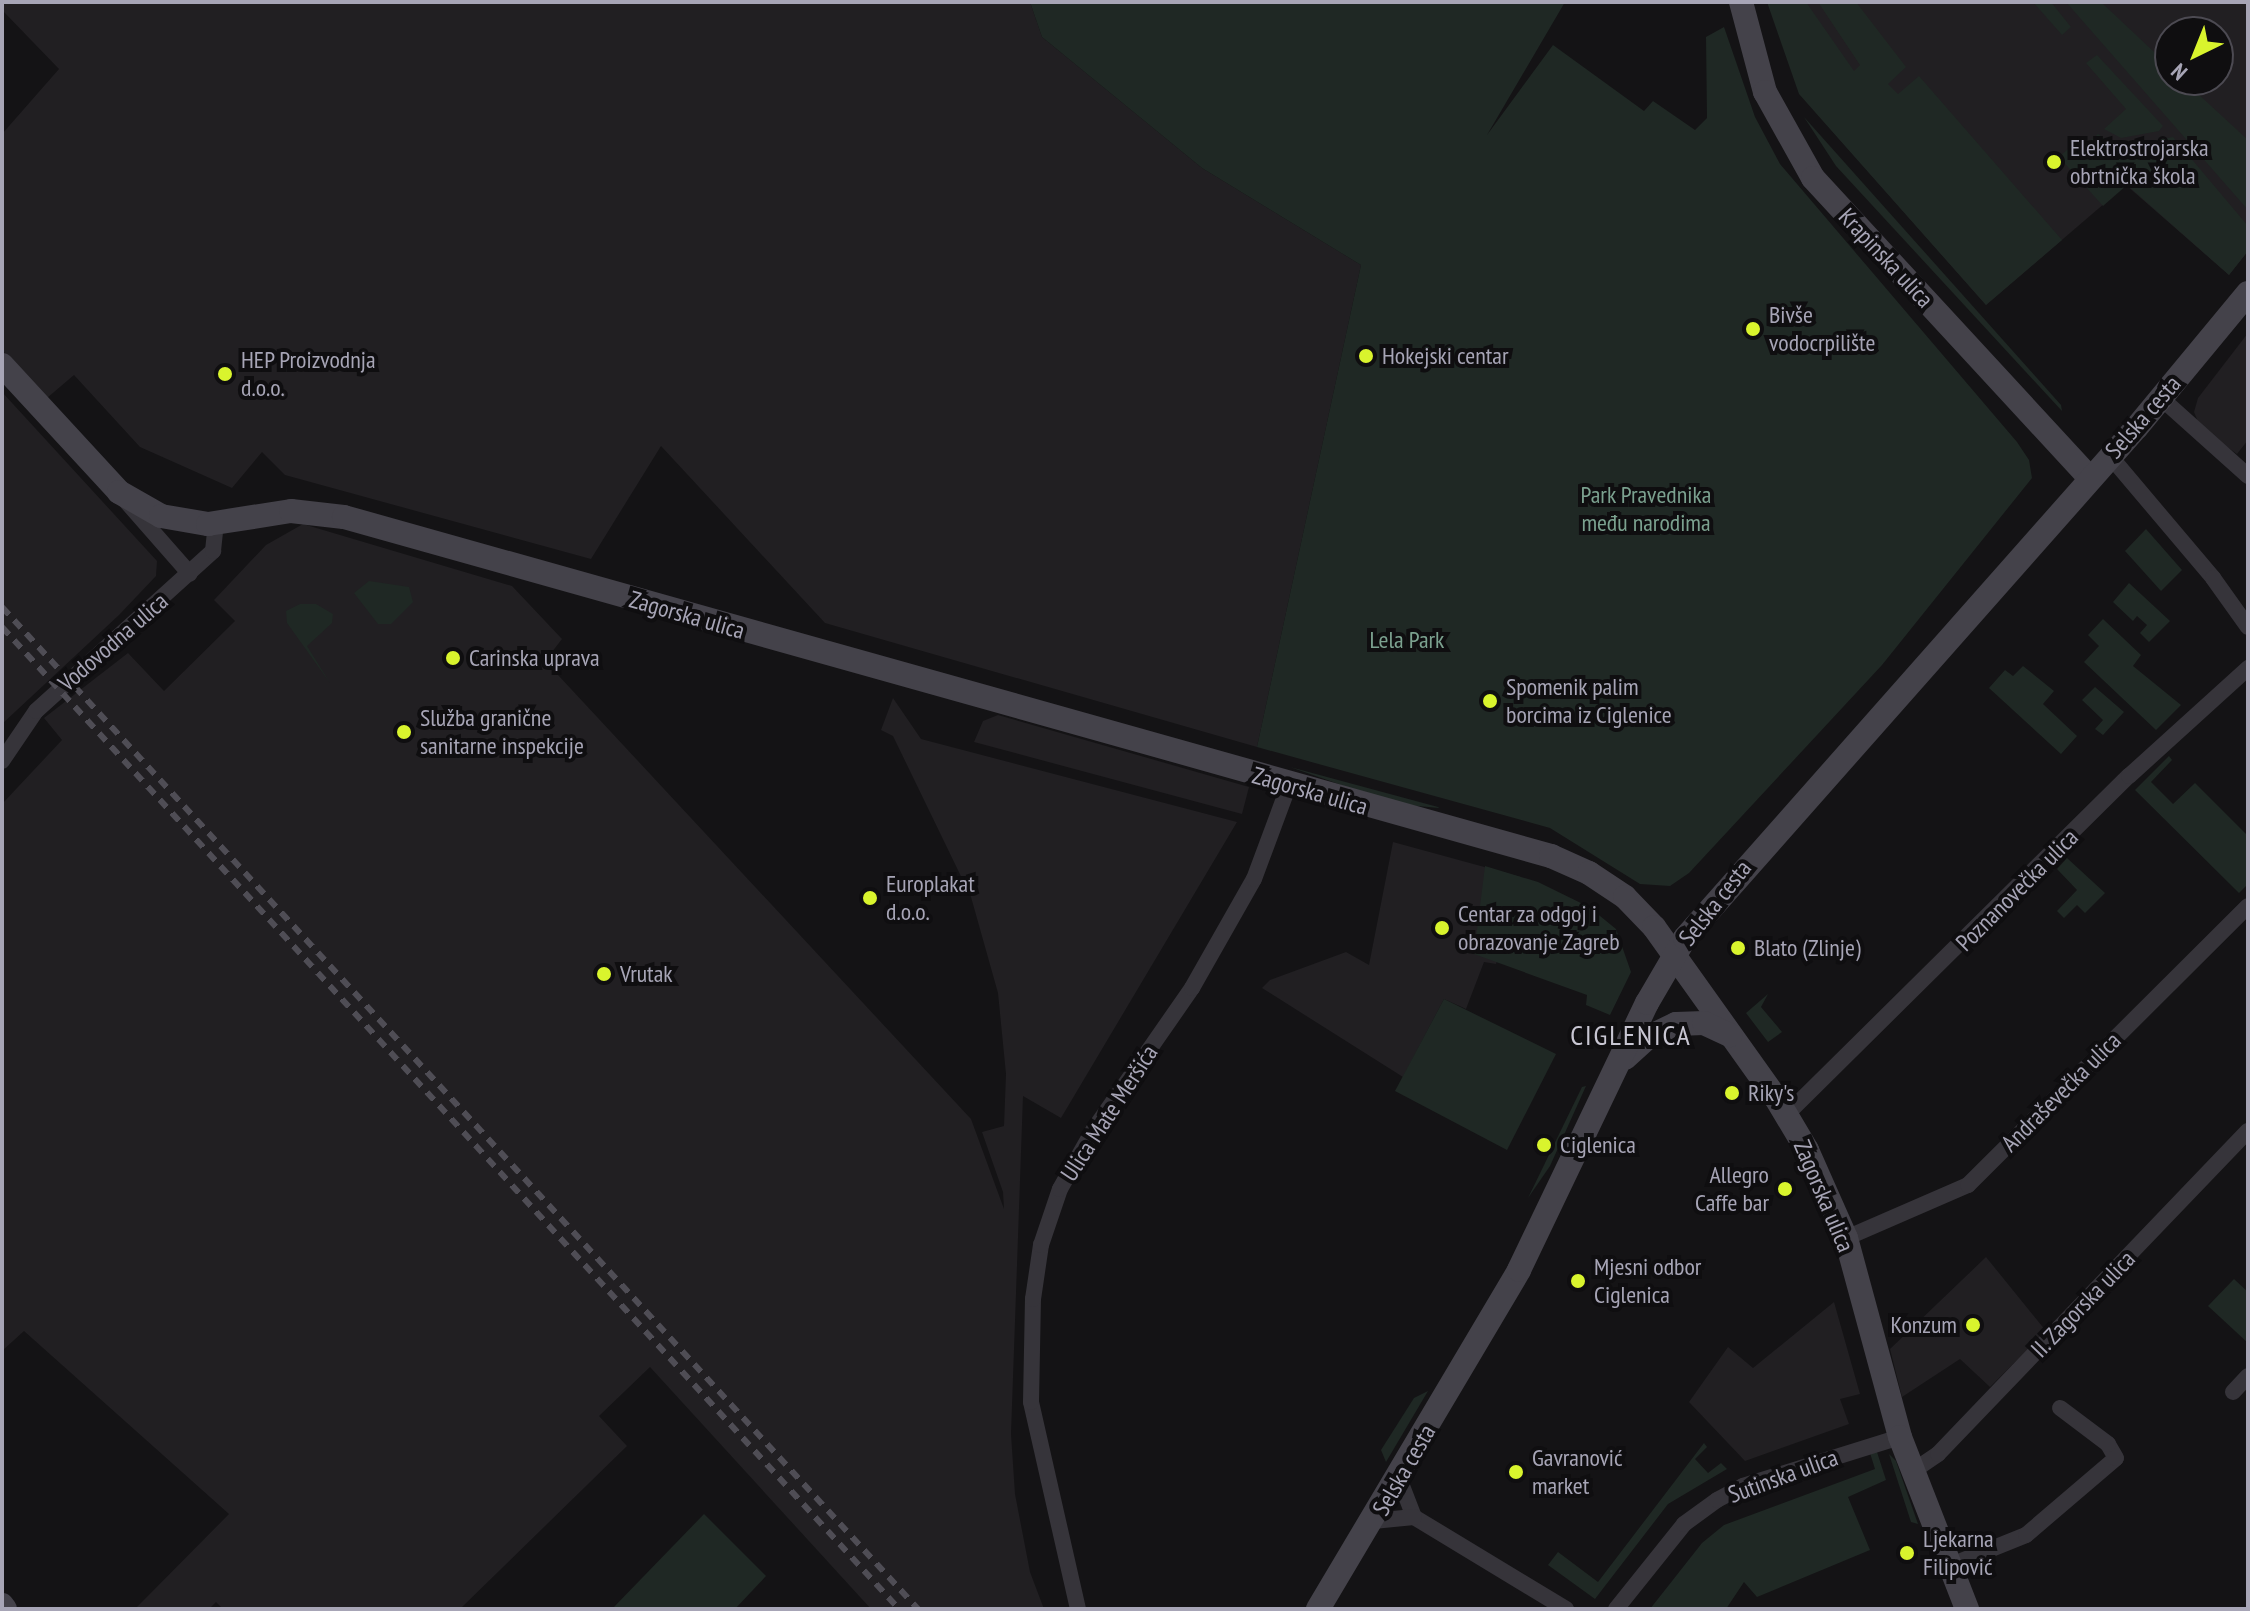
<!DOCTYPE html>
<html>
<head>
<meta charset="utf-8">
<style>
  body { margin:0 }
  #map { position:relative; width:2250px; height:1611px; overflow:hidden; background:#141315; font-family:"PT Sans Narrow",sans-serif }
  div>[style] { position:absolute }
  [style*='--x'] { left:calc(var(--x)*1px); top:calc(var(--y)*1px); width:calc(var(--w)*1px); rotate:calc(var(--a)*1deg) }
  .built>* { inset:0; background:#211f22 }
  .green>* { inset:0; background:#1f2824 }
  .street>* { height:16px; margin:-8px; padding:0 8px; transform-origin:8px; border-radius:8px; background:#36343a }
  .secondary>* { height:24px; margin:-12px; padding:0 12px; transform-origin:12px; border-radius:12px; background:#44424a }
  .rail>* { height:6px; margin-top:-3px; transform-origin:0; background:repeating-linear-gradient(90deg,#4f4d55 0 10px,transparent 0 18px) }
  .dots>* { width:22px; height:22px; translate:-50% -50%; box-sizing:border-box; border:4px solid #0f0e10; border-radius:50% }
  span { translate:-50% -50%; white-space:nowrap; text-align:center; line-height:1.15; -webkit-text-stroke:8px #0f0e10; paint-order:stroke }
  .poi-label { font-size:24px; color:#a7a5b6 }
  .left { translate:0 -50%; text-align:left }
  .right { translate:-100% -50%; text-align:right }
  .street-label { font-size:24px; color:#a7a5b6 }
  .park-label { font-size:24px; color:#7ba18f }
  .quarter-label { font-size:28px; color:#c8c6d2; letter-spacing:2px }
  .frame { position:absolute; inset:0; border:4px solid #a7a5b6; pointer-events:none }
  .north { position:absolute; left:2154px; top:16px; width:80px; height:80px; box-sizing:border-box; background:#0f0e10; border:2px solid #4c4a52; border-radius:50%; rotate:223deg; font-size:22px; font-weight:700; line-height:32px; text-align:center; color:#a7a5b6 }
  .north::after { content:''; display:block; margin:auto; width:28px; height:36px; background:#d9f42d; clip-path:polygon(50% 0,100% 100%,50% 72%,0 100%) }
</style>
</head>
<body>
<div id="map">
  <div class="built">
    <i style="clip-path:polygon(2px 2px,1030px 2px,1042px 37px,1202px 168px,1361px 265px,1257px 747px,825px 623px,661px 446px,591px 559px,285px 475px,262px 452px,232px 488px,140px 447px,74px 375px,47px 398px,2px 350px,2px 134px,59px 69px,2px 10px)"></i>
    <i style="clip-path:polygon(evenodd,1787px 2px,2248px 2px,2248px 251px,2229px 275px,2126px 185px,1986px 305px,1811px 107px,1787px 2px,2170px 32px,2218px 32px,2218px 80px,2170px 80px,2170px 32px)"></i>
    <i style="clip-path:polygon(2248px 333px,2248px 440px,2237px 454px,2201px 429px,2194px 412px,2198px 398px)"></i>
    <i style="clip-path:polygon(2px 392px,157px 561px,156px 576px,119px 615px,2px 724px)"></i>
    <i style="clip-path:polygon(303px 524px,512px 586px,562px 639px,545px 661px,971px 1119px,1004px 1209px,1003px 1192px,982px 1132px,1004px 1126px,1006px 1074px,998px 993px,971px 897px,893px 736px,881px 730px,893px 698px,921px 739px,1237px 822px,1061px 1118px,1023px 1096px,1011px 1434px,1015px 1494px,1030px 1572px,1044px 1609px,871px 1609px,650px 1367px,599px 1416px,627px 1446px,460px 1609px,223px 1609px,216px 1602px,209px 1609px,135px 1609px,229px 1514px,24px 1331px,2px 1351px,2px 804px,62px 740px,44px 718px,128px 653px,164px 691px,235px 621px,214px 600px,266px 545px)"></i>
    <i style="clip-path:polygon(998px 715px,1249px 787px,1242px 814px,974px 742px,983px 721px)"></i>
    <i style="clip-path:polygon(1393px 842px,1521px 877px,1496px 964px,1484px 962px,1466px 1009px,1444px 999px,1403px 1077px,1262px 988px,1270px 980px,1346px 952px,1369px 965px)"></i>
    <i style="clip-path:polygon(1986px 1257px,2046px 1331px,1990px 1387px,1960px 1359px,1902px 1397px,1890px 1349px)"></i>
    <i style="clip-path:polygon(1834px 1302px,1860px 1394px,1840px 1399px,1849px 1424px,1745px 1461px,1689px 1402px,1728px 1347px,1753px 1368px)"></i>
  </div>
  <div class="green">
    <i style="clip-path:polygon(1030px 2px,1565px 2px,1487px 135px,1553px 45px,1644px 111px,1653px 101px,1695px 130px,1707px 118px,1706px 37px,1724px 27px,1755px 117px,1780px 164px,2017px 442px,2029px 460px,2032px 478px,1882px 665px,1689px 873px,1670px 886px,1640px 884px,1550px 828px,1257px 747px,1361px 265px,1202px 168px,1042px 37px)"></i>
    <i style="clip-path:polygon(1767px 2px,1806px 2px,1854px 71px,1860px 65px,1818px 2px,1856px 2px,1906px 67px,1888px 84px,1898px 94px,1919px 76px,2062px 240px,1986px 305px,1799px 94px)"></i>
    <i style="clip-path:polygon(2033px 2px,2051px 2px,2071px 27px,2062px 35px)"></i>
    <i style="clip-path:polygon(2066px 2px,2101px 2px,2170px 67px,2170px 80px,2183px 80px,2248px 140px,2248px 210px)"></i>
    <i style="clip-path:polygon(2097px 55px,2163px 126px,2159px 131px,2121px 138px,2104px 129px,2126px 109px,2086px 63px)"></i>
    <i style="clip-path:polygon(1804px 117px,2061px 405px,2062px 411px,1836px 166px)"></i>
    <i style="clip-path:polygon(2098px 134px,2118px 148px,2173px 137px,2248px 226px,2248px 251px,2229px 275px,2127px 185px,2103px 206px,2059px 157px,2076px 142px,2082px 148px)"></i>
    <i style="clip-path:polygon(2146px 529px,2182px 570px,2161px 591px,2125px 551px)"></i>
    <i style="clip-path:polygon(369px 581px,409px 587px,413px 602px,391px 624px,378px 624px,354px 593px)"></i>
    <i style="clip-path:polygon(2129px 583px,2170px 621px,2149px 642px,2140px 633px,2147px 625px,2137px 616px,2133px 621px,2113px 602px)"></i>
    <i style="clip-path:polygon(300px 604px,316px 604px,333px 614px,332px 623px,307px 646px,330px 683px,287px 623px,286px 611px)"></i>
    <i style="clip-path:polygon(2103px 619px,2141px 655px,2133px 666px,2181px 705px,2156px 730px,2084px 662px,2099px 646px,2088px 635px)"></i>
    <i style="clip-path:polygon(2023px 666px,2054px 691px,2043px 704px,2077px 736px,2061px 754px,1989px 688px,2005px 670px,2013px 676px)"></i>
    <i style="clip-path:polygon(2095px 687px,2124px 712px,2103px 735px,2095px 729px,2103px 720px,2082px 700px)"></i>
    <i style="clip-path:polygon(2169px 756px,2172px 760px,2151px 782px,2173px 804px,2195px 783px,2248px 836px,2248px 884px,2239px 893px,2135px 790px)"></i>
    <i style="clip-path:polygon(1290px 767px,1438px 807px,1439px 808px,1396px 804px)"></i>
    <i style="clip-path:polygon(2067px 858px,2105px 893px,2085px 913px,2077px 905px,2064px 918px,2057px 911px,2077px 890px,2057px 869px)"></i>
    <i style="clip-path:polygon(1485px 866px,1538px 882px,1589px 907px,1616px 929px,1631px 972px,1610px 1015px,1586px 1005px,1587px 995px,1474px 954px)"></i>
    <i style="clip-path:polygon(1768px 994px,1761px 1007px,1782px 1032px,1768px 1042px,1746px 1013px)"></i>
    <i style="clip-path:polygon(1444px 999px,1556px 1054px,1507px 1150px,1395px 1091px)"></i>
    <i style="clip-path:polygon(1586px 1086px,1550px 1166px,1528px 1198px,1582px 1087px)"></i>
    <i style="clip-path:polygon(2234px 1279px,2248px 1292px,2248px 1343px,2208px 1306px)"></i>
    <i style="clip-path:polygon(1428px 1391px,1386px 1462px,1381px 1450px,1414px 1398px)"></i>
    <i style="clip-path:polygon(1704px 1443px,1707px 1447px,1695px 1459px,1708px 1473px,1721px 1463px,1727px 1469px,1668px 1504px,1595px 1599px,1548px 1565px,1558px 1552px,1598px 1582px)"></i>
    <i style="clip-path:polygon(1877px 1452px,1886px 1480px,1848px 1497px,1870px 1550px,1757px 1597px,1744px 1582px,1726px 1609px,1650px 1609px,1702px 1543px,1724px 1525px,1875px 1469px,1870px 1453px)"></i>
    <i style="clip-path:polygon(1889px 1454px,1896px 1461px,1918px 1524px,1911px 1522px)"></i>
    <i style="clip-path:polygon(704px 1514px,766px 1576px,735px 1609px,612px 1609px)"></i>
  </div>
  <div class="street">
    <i style="--x:2161;--y:398;--w:117;--a:41.9"></i>
    <i style="--x:2110;--y:456;--w:160;--a:49.8"></i>
    <i style="--x:2213;--y:578;--w:60;--a:54.5"></i>
    <i style="--x:125;--y:500;--w:98;--a:48.7"></i>
    <i style="--x:2;--y:761;--w:60;--a:-55.8"></i>
    <i style="--x:36;--y:711;--w:239;--a:-42.1"></i>
    <i style="--x:213;--y:551;--w:27;--a:-84"></i>
    <i style="--x:1787;--y:1114;--w:481;--a:-44.7"></i>
    <i style="--x:2129;--y:776;--w:161;--a:-42.2"></i>
    <i style="--x:1846;--y:1238;--w:133;--a:-23.5"></i>
    <i style="--x:1968;--y:1185;--w:395;--a:-44.9"></i>
    <i style="--x:2233;--y:1392;--w:22;--a:-47"></i>
    <i style="--x:1913;--y:1471;--w:30;--a:-34"></i>
    <i style="--x:1938;--y:1454;--w:448;--a:-46.2"></i>
    <i style="--x:1399;--y:1478;--w:42;--a:69"></i>
    <i style="--x:1414;--y:1517;--w:178;--a:31.2"></i>
    <i style="--x:1373;--y:1521;--w:41;--a:-5.6"></i>
    <i style="--x:1949;--y:1566;--w:83;--a:-21.9"></i>
    <i style="--x:2026;--y:1535;--w:118;--a:-40.5"></i>
    <i style="--x:2116;--y:1458;--w:16;--a:-120"></i>
    <i style="--x:2108;--y:1444;--w:60;--a:-143.1"></i>
    <i style="--x:1078;--y:1609;--w:212;--a:-102.8"></i>
    <i style="--x:1031;--y:1402;--w:103;--a:-88.9"></i>
    <i style="--x:1033;--y:1299;--w:55;--a:-81.6"></i>
    <i style="--x:1041;--y:1245;--w:59;--a:-71.3"></i>
    <i style="--x:1060;--y:1189;--w:69;--a:-60.5"></i>
    <i style="--x:1094;--y:1129;--w:172;--a:-55.2"></i>
    <i style="--x:1192;--y:988;--w:125;--a:-60.4"></i>
    <i style="--x:1254;--y:879;--w:100;--a:-69.6"></i>
    <i style="--x:1616;--y:1609;--w:109;--a:-51.3"></i>
    <i style="--x:1684;--y:1524;--w:41;--a:-36"></i>
    <i style="--x:1717;--y:1500;--w:30;--a:-28"></i>
    <i style="--x:1743;--y:1486;--w:164;--a:-17.3"></i>
  </div>
  <div class="secondary">
    <i style="--x:1741;--y:2;--w:93;--a:75.1"></i>
    <i style="--x:1765;--y:92;--w:98;--a:60.8"></i>
    <i style="--x:1813;--y:178;--w:408;--a:47.3"></i>
    <i style="--x:2;--y:365;--w:173;--a:47.3"></i>
    <i style="--x:119;--y:492;--w:48;--a:29.7"></i>
    <i style="--x:161;--y:516;--w:48;--a:9.7"></i>
    <i style="--x:208;--y:524;--w:84;--a:-8.9"></i>
    <i style="--x:291;--y:511;--w:53;--a:6.5"></i>
    <i style="--x:344;--y:517;--w:1254;--a:15.69"></i>
    <i style="--x:1551;--y:856;--w:42;--a:24.1"></i>
    <i style="--x:1589;--y:873;--w:43;--a:33.7"></i>
    <i style="--x:1625;--y:897;--w:42;--a:46"></i>
    <i style="--x:1654;--y:927;--w:210;--a:54.5"></i>
    <i style="--x:1776;--y:1098;--w:61;--a:59.2"></i>
    <i style="--x:1807;--y:1150;--w:96;--a:66.1"></i>
    <i style="--x:1846;--y:1238;--w:206;--a:74.8"></i>
    <i style="--x:1900;--y:1437;--w:185;--a:68.7"></i>
    <i style="--x:1625;--y:1058;--w:30;--a:-42"></i>
    <i style="--x:1647;--y:1038;--w:32;--a:-26"></i>
    <i style="--x:1676;--y:1024;--w:28;--a:-2"></i>
    <i style="--x:1704;--y:1023;--w:29;--a:25"></i>
    <i style="--x:2;--y:1605;--w:5;--a:53"></i>
    <i style="--x:1318;--y:1609;--w:394;--a:-59.3"></i>
    <i style="--x:1519;--y:1270;--w:296;--a:-64.4"></i>
    <i style="--x:1647;--y:1003;--w:75;--a:-59.7"></i>
    <i style="--x:1685;--y:938;--w:682;--a:-48.51"></i>
    <i style="--x:2137;--y:427;--w:174;--a:-50.4"></i>
  </div>
  <div class="rail">
    <i style="--x:2;--y:607;--w:1358;--a:47.57"></i>
    <i style="--x:2;--y:627;--w:1330;--a:47.59"></i>
  </div>
  <div class="dots">
    <i style="left:2054px;top:162px;background:#d9f42d"></i>
    <i style="left:1753px;top:329px;background:#d9f42d"></i>
    <i style="left:1366px;top:356px;background:#d9f42d"></i>
    <i style="left:225px;top:374px;background:#d9f42d"></i>
    <i style="left:453px;top:658px;background:#d9f42d"></i>
    <i style="left:1490px;top:701px;background:#d9f42d"></i>
    <i style="left:404px;top:732px;background:#d9f42d"></i>
    <i style="left:870px;top:898px;background:#d9f42d"></i>
    <i style="left:1442px;top:928px;background:#d9f42d"></i>
    <i style="left:1738px;top:948px;background:#d9f42d"></i>
    <i style="left:604px;top:974px;background:#d9f42d"></i>
    <i style="left:1732px;top:1093px;background:#d9f42d"></i>
    <i style="left:1544px;top:1145px;background:#d9f42d"></i>
    <i style="left:1785px;top:1189px;background:#d9f42d"></i>
    <i style="left:1578px;top:1281px;background:#d9f42d"></i>
    <i style="left:1973px;top:1325px;background:#d9f42d"></i>
    <i style="left:1516px;top:1472px;background:#d9f42d"></i>
    <i style="left:1907px;top:1553px;background:#d9f42d"></i>
  </div>
  <div class="poi-label">
    <span class="left" style="left:2070px;top:162px">Elektrostrojarska<br>obrtnička škola</span>
    <span class="left" style="left:1769px;top:329px">Bivše<br>vodocrpilište</span>
    <span class="left" style="left:1382px;top:356px">Hokejski centar</span>
    <span class="left" style="left:241px;top:374px">HEP Proizvodnja<br>d.o.o.</span>
    <span class="left" style="left:469px;top:658px">Carinska uprava</span>
    <span class="left" style="left:1506px;top:701px">Spomenik palim<br>borcima iz Ciglenice</span>
    <span class="left" style="left:420px;top:732px">Služba granične<br>sanitarne inspekcije</span>
    <span class="left" style="left:886px;top:898px">Europlakat<br>d.o.o.</span>
    <span class="left" style="left:1458px;top:928px">Centar za odgoj i<br>obrazovanje Zagreb</span>
    <span class="left" style="left:1754px;top:948px">Blato (Zlinje)</span>
    <span class="left" style="left:620px;top:974px">Vrutak</span>
    <span class="left" style="left:1748px;top:1093px">Riky's</span>
    <span class="left" style="left:1560px;top:1145px">Ciglenica</span>
    <span class="right" style="left:1769px;top:1189px">Allegro<br>Caffe bar</span>
    <span class="left" style="left:1594px;top:1281px">Mjesni odbor<br>Ciglenica</span>
    <span class="right" style="left:1957px;top:1325px">Konzum</span>
    <span class="left" style="left:1532px;top:1472px">Gavranović<br>market</span>
    <span class="left" style="left:1923px;top:1553px">Ljekarna<br>Filipović</span>
  </div>
  <div class="street-label">
    <span style="left:1886px;top:258px;rotate:47deg">Krapinska ulica</span>
    <span style="left:2143px;top:417px;rotate:-49deg">Selska cesta</span>
    <span style="left:687px;top:615px;rotate:16deg">Zagorska ulica</span>
    <span style="left:113px;top:642px;rotate:-41deg">Vodovodna ulica</span>
    <span style="left:1310px;top:791px;rotate:16deg">Zagorska ulica</span>
    <span style="left:2017px;top:890px;rotate:-45deg">Poznanovečka ulica</span>
    <span style="left:1715px;top:903px;rotate:-52deg">Selska cesta</span>
    <span style="left:2061px;top:1092px;rotate:-45deg">Andraševečka ulica</span>
    <span style="left:1109px;top:1113px;rotate:-57deg">Ulica Mate Meršića</span>
    <span style="left:1824px;top:1196px;rotate:67deg">Zagorska ulica</span>
    <span style="left:2083px;top:1304px;rotate:-46deg">II. Zagorska ulica</span>
    <span style="left:1404px;top:1470px;rotate:-60deg">Selska cesta</span>
    <span style="left:1783px;top:1476px;rotate:-20deg">Sutinska ulica</span>
  </div>
  <div class="park-label">
    <span style="left:1646px;top:509px">Park Pravednika<br>među narodima</span>
    <span style="left:1407px;top:640px">Lela Park</span>
  </div>
  <div class="quarter-label">
    <span style="left:1631px;top:1035px">CIGLENICA</span>
  </div>
  <div class="frame"></div>
  <div class="north">N</div>
</div>
</body>
</html>
